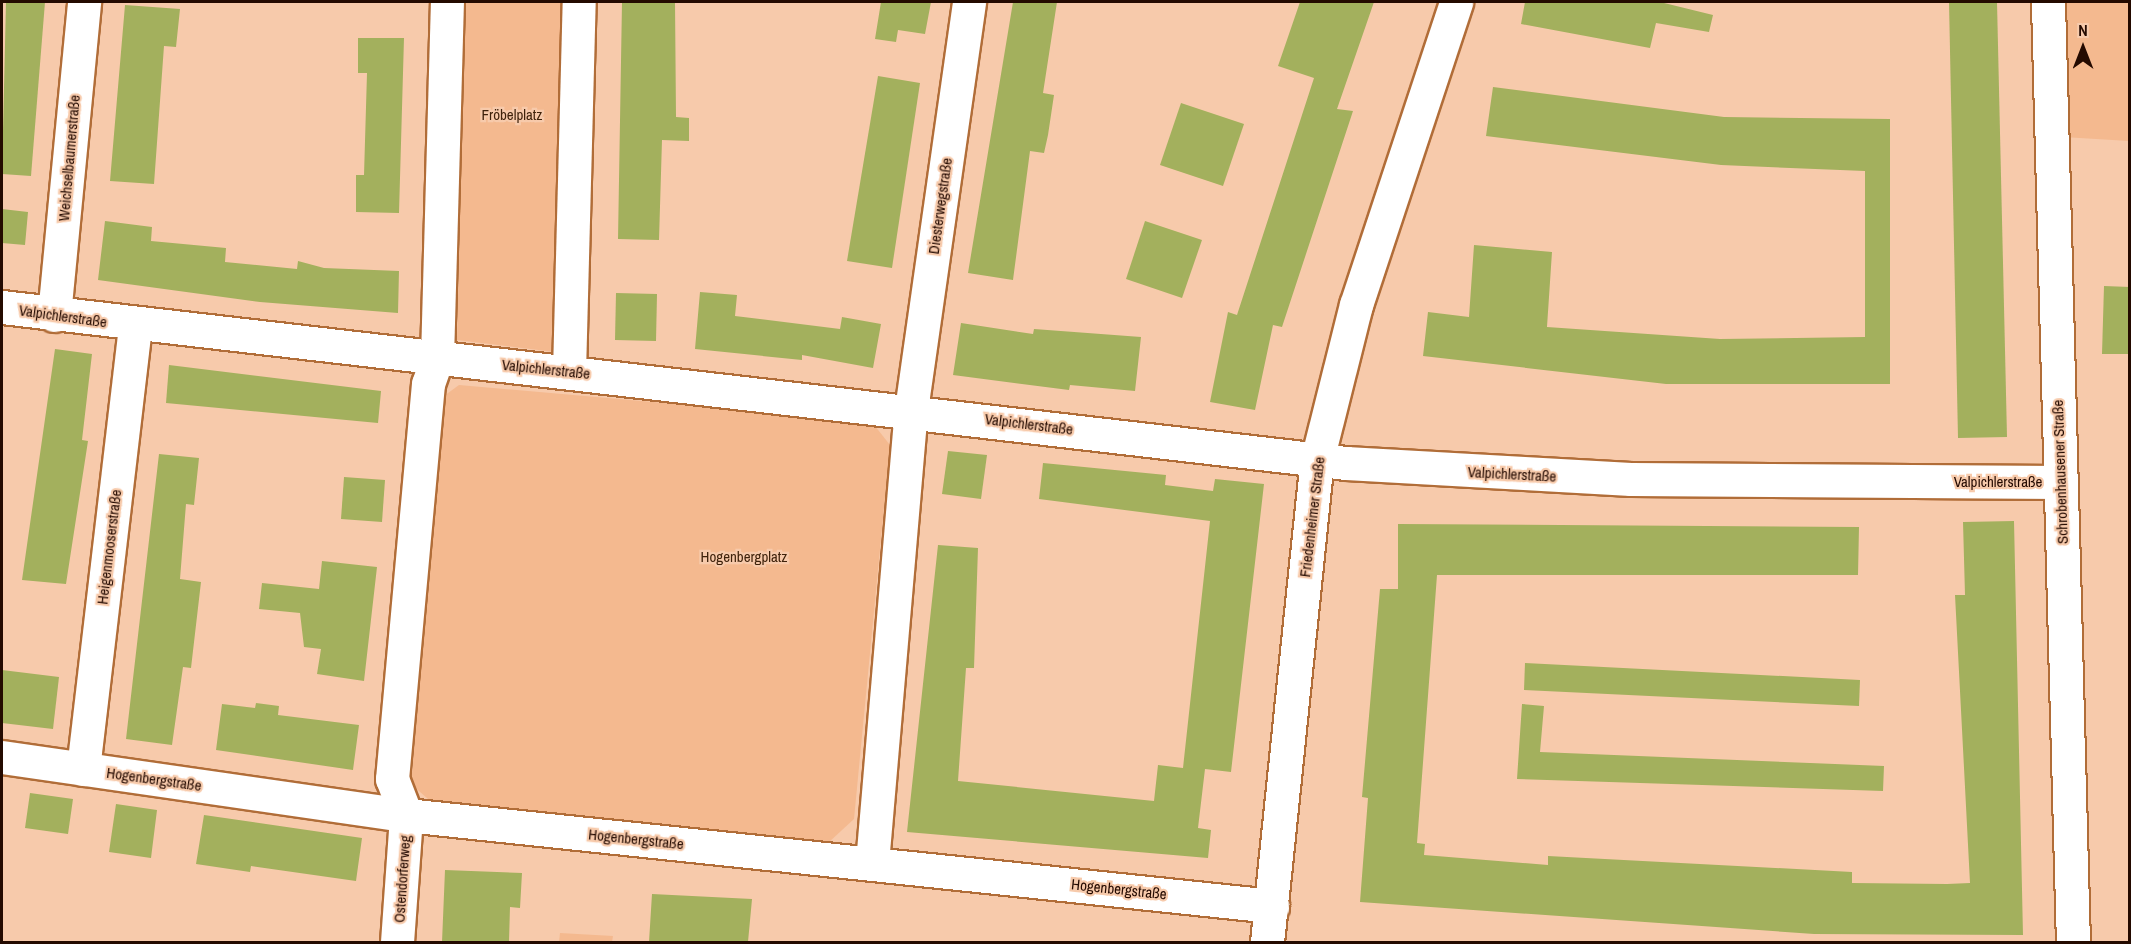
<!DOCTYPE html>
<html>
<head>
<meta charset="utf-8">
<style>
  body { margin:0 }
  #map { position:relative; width:2131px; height:944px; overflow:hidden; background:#f7caab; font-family:"Archivo Narrow",sans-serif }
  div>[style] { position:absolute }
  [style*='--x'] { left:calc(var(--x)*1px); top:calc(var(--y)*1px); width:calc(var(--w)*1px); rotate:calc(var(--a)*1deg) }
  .green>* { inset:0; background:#f4b98f }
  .building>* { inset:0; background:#a3b05d }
  .roads { filter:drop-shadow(2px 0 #b16d38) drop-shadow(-2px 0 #b16d38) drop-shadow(0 2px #b16d38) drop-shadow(0 -2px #b16d38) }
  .street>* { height:33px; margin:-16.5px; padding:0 16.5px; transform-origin:16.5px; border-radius:16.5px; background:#fff }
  span { translate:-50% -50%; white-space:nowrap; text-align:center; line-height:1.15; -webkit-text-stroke:4.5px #f7caab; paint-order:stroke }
  .park-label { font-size:15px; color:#3f220b }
  .street-label { font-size:15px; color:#240a00 }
  .frame { position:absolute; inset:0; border:3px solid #240a00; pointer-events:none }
  .north { position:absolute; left:2053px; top:18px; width:60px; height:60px; -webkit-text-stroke:4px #f7caab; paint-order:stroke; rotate:0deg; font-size:16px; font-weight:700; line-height:24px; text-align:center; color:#240a00 }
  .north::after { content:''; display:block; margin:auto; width:21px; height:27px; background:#240a00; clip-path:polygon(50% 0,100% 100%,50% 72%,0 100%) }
</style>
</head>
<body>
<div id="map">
  <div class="green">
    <i style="clip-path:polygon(465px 2px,565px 2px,555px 352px,457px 340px)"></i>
    <i style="clip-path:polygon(2062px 2px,2129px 2px,2129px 141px,2063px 137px)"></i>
    <i style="clip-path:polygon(459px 385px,871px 421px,890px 445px,854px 819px,828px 843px,436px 806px,411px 784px,444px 396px)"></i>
    <i style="clip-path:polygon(560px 933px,613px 936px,612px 942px,559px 942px)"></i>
  </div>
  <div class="building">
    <i style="clip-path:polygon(6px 2px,45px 2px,31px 176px,2px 174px)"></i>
    <i style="clip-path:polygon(622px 2px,675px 2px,676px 117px,689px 118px,689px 141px,662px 140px,659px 240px,618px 239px)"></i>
    <i style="clip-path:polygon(881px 2px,931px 2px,925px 34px,898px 30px,896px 42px,875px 39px)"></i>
    <i style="clip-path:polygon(1013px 2px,1057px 2px,1043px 93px,1054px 95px,1048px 135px,1044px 153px,1030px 151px,1013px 280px,968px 273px)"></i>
    <i style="clip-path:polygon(1300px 2px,1374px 2px,1337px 109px,1353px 111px,1282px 327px,1273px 325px,1255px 410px,1210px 402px,1228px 312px,1237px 315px,1314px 78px,1278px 66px)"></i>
    <i style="clip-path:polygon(1525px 2px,1660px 2px,1713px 15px,1709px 32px,1656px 23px,1650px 48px,1521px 24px)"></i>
    <i style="clip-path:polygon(1949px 2px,1997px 2px,2007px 437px,1958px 438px)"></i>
    <i style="clip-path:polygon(125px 5px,180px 9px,176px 47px,164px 46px,154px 184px,110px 181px)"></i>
    <i style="clip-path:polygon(358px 38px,404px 38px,399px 213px,356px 212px,356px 175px,364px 175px,367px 73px,358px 73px)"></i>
    <i style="clip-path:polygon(878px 76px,920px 83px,892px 268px,847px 261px)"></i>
    <i style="clip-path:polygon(1493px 87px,1724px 117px,1890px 119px,1890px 384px,1666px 384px,1423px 356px,1428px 312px,1469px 317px,1474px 245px,1552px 252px,1547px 327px,1720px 339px,1865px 337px,1865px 171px,1721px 165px,1486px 136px)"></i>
    <i style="clip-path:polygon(1181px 103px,1244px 124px,1223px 186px,1160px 165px)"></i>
    <i style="clip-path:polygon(2px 209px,28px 212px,25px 245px,2px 243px)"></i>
    <i style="clip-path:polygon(105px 221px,152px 227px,151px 241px,226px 248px,225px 262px,297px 269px,298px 261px,324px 268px,399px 271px,398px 313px,260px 302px,98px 280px)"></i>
    <i style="clip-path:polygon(1145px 221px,1202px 240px,1182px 298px,1126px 279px)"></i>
    <i style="clip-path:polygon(2104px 286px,2130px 287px,2130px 354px,2102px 354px)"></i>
    <i style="clip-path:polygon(700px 292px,737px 295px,735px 316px,840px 329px,842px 317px,881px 324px,873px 368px,802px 355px,802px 360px,695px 349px)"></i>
    <i style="clip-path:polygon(616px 293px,657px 294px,656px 341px,615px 340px)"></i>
    <i style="clip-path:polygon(961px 323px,1033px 334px,1034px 329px,1141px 337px,1135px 391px,1070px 385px,1069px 390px,953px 375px)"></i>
    <i style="clip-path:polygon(55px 349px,92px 354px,82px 440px,88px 441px,66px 584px,22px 580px)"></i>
    <i style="clip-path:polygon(169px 365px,381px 391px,378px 423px,166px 403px)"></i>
    <i style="clip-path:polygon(948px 451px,987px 455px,981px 499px,942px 494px)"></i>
    <i style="clip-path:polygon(159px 454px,199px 458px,194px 505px,186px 504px,180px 579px,201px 582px,191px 668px,183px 667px,172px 745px,126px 739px)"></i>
    <i style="clip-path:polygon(1043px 463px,1166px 475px,1165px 485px,1213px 491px,1215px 479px,1264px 484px,1231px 772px,1205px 769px,1198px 828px,1211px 830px,1208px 858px,907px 832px,938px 545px,978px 548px,974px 668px,966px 668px,958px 781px,1154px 801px,1158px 765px,1183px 768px,1210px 521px,1039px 499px)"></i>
    <i style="clip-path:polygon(344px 477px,385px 480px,382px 522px,341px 519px)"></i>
    <i style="clip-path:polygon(2014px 521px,2023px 935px,1814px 934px,1360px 902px,1368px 798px,1362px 797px,1380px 589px,1398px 589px,1398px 524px,1859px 527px,1858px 575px,1437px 575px,1417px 843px,1425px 844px,1424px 855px,1548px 865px,1548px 856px,1852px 872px,1852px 883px,1947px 884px,1970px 883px,1955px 595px,1965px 595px,1963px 522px)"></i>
    <i style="clip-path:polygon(322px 561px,377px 567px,364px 681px,317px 674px,321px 649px,304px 647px,300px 613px,259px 609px,262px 583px,319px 589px)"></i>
    <i style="clip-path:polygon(1525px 663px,1860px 680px,1859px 706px,1524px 690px)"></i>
    <i style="clip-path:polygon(2px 670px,59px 677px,53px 729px,2px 723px)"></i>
    <i style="clip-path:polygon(256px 703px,279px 706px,278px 715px,359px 725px,353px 770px,216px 750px,222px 704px,255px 708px)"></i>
    <i style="clip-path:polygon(1522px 704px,1544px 706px,1540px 752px,1884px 766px,1883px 791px,1517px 779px)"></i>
    <i style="clip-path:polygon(30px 793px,73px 799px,68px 834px,25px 828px)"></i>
    <i style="clip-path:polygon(116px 804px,157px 810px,151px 858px,109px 852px)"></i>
    <i style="clip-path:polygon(204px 815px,362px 838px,356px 881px,251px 866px,250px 872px,196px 864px)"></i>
    <i style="clip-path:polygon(445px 870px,522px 873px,520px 908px,510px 907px,509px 942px,442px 942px)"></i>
    <i style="clip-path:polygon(652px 894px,752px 899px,748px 942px,649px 942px)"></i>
  </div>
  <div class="roads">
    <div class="street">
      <i style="--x:2048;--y:2;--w:940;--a:88.48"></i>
      <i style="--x:2;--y:307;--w:1353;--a:6.62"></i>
      <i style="--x:1346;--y:463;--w:285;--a:3.2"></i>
      <i style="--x:1631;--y:479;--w:429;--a:0.4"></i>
      <i style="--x:54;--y:315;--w:314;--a:-84.5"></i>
      <i style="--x:569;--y:372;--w:370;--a:-88.5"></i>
      <i style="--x:2;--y:757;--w:408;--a:8.2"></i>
      <i style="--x:406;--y:815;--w:871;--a:6"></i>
      <i style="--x:83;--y:769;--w:446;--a:-83.3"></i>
      <i style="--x:872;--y:863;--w:455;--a:-85.1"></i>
      <i style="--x:911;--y:410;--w:412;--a:-81.9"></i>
      <i style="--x:397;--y:942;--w:127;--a:-85.9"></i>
      <i style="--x:406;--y:815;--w:39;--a:-111"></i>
      <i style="--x:392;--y:779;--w:397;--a:-84.8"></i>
      <i style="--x:428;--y:384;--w:28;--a:-71"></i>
      <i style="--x:437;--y:358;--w:356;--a:-88.4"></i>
      <i style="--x:1267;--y:942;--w:485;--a:-84.1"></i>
      <i style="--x:1317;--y:460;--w:160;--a:-75.9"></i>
      <i style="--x:1356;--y:305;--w:319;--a:-71.7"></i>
    </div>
  </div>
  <div class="park-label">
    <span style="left:512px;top:115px">Fröbelplatz</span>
    <span style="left:744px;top:557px">Hogenbergplatz</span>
  </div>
  <div class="street-label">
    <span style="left:69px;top:158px;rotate:-85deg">Weichselbaumerstraße</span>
    <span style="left:940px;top:206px;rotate:-82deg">Diesterwegstraße</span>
    <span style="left:63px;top:316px;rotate:8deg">Valpichlerstraße</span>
    <span style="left:546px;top:369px;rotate:6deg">Valpichlerstraße</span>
    <span style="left:1029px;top:424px;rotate:7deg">Valpichlerstraße</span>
    <span style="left:2060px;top:472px;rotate:-92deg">Schrobenhausener Straße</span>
    <span style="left:1512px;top:474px;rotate:3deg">Valpichlerstraße</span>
    <span style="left:1998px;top:482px">Valpichlerstraße</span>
    <span style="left:1312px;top:517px;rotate:-83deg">Friedenheimer Straße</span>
    <span style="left:109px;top:547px;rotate:-83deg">Heigenmooserstraße</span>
    <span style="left:154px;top:779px;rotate:8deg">Hogenbergstraße</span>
    <span style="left:636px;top:839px;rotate:6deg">Hogenbergstraße</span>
    <span style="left:402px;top:879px;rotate:-86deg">Ostendorferweg</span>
    <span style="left:1119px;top:889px;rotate:6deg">Hogenbergstraße</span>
  </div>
  <div class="frame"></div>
  <div class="north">N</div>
</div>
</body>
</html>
